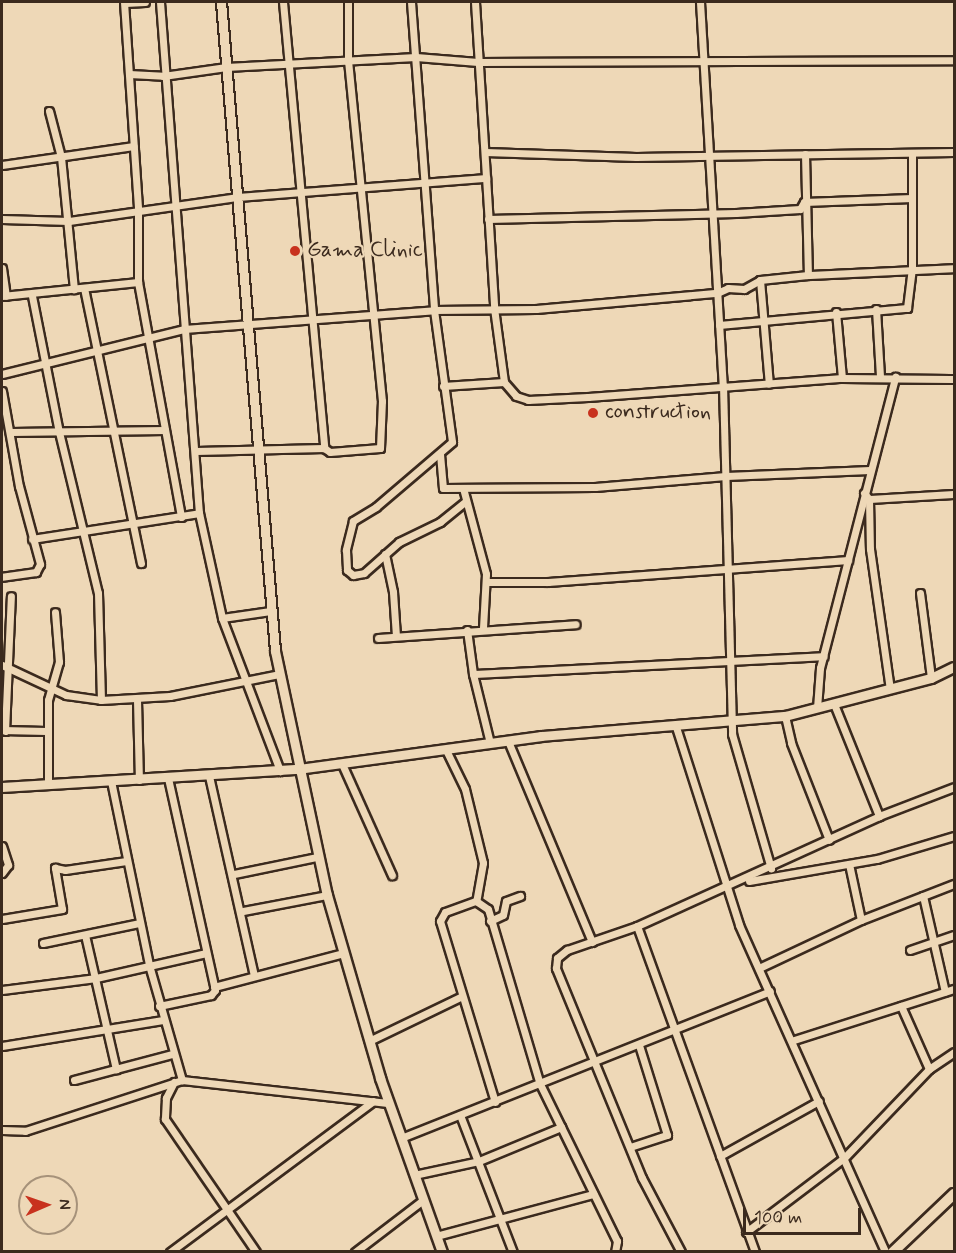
<!DOCTYPE html>
<html>
<head>
<meta charset="utf-8">
<style>
  body { margin:0 }
  #map { position:relative; width:956px; height:1253px; overflow:hidden; background:#eed8b7; font-family:Mynerve,sans-serif }
  div>[style] { position:absolute }
  [style*='--x'] { left:calc(var(--x)*1px); top:calc(var(--y)*1px); width:calc(var(--w)*1px); rotate:calc(var(--a)*1deg) }
  .roads { filter:drop-shadow(2px 0 #3b2a1e) drop-shadow(-2px 0 #3b2a1e) drop-shadow(0 2px #3b2a1e) drop-shadow(0 -2px #3b2a1e) }
  .street>* { height:7px; margin:-3.5px; padding:0 3.5px; transform-origin:3.5px; border-radius:3.5px; background:#eed8b7 }
  .secondary>* { height:9px; margin:-4.5px; padding:0 4.5px; transform-origin:4.5px; border-radius:4.5px; background:#eed8b7 }
  .primary>* { height:10px; margin:-5px; padding:0 5px; transform-origin:5px; border-radius:5px; background:#eed8b7 }
  .dots>* { width:16px; height:16px; translate:-50% -50%; box-sizing:border-box; border:3px solid #eed8b7; border-radius:50% }
  span { translate:-50% -50%; white-space:nowrap; text-align:center; line-height:1.15; -webkit-text-stroke:4.5px #eed8b7; paint-order:stroke }
  .poi-label { font-size:22px; color:#3b2a1e }
  .left { translate:0 -50%; text-align:left }
  .frame { position:absolute; inset:0; border:3px solid #3b2a1e; pointer-events:none }
  .north { position:absolute; left:18px; top:1175px; width:60px; height:60px; box-sizing:border-box; background:#eed8b7; border:2px solid #a6927a; border-radius:50%; rotate:88deg; font-size:16px; font-weight:700; line-height:24px; text-align:center; color:#3b2a1e }
  .north::after { content:''; display:block; margin:auto; width:21px; height:27px; background:#c8321e; clip-path:polygon(50% 0,100% 100%,50% 72%,0 100%) }
  .scale { position:absolute; left:743px; top:1208px; width:118px; height:27px; box-sizing:border-box; border:3px solid #3b2a1e; border-top:0; padding-left:8px; font-size:18px; line-height:21px; white-space:nowrap; color:#3b2a1e; -webkit-text-stroke:4px #eed8b7; paint-order:stroke }
</style>
</head>
<body>
<div id="map">
  <div class="roads">
    <div class="street">
      <i style="--x:124;--y:2;--w:207;--a:86.1"></i>
      <i style="--x:138;--y:209;--w:73;--a:90"></i>
      <i style="--x:138;--y:282;--w:239;--a:79.6"></i>
      <i style="--x:160;--y:2;--w:512;--a:85.64"></i>
      <i style="--x:199;--y:513;--w:107;--a:77.6"></i>
      <i style="--x:222;--y:618;--w:164;--a:69.2"></i>
      <i style="--x:283;--y:2;--w:448;--a:84.7"></i>
      <i style="--x:411;--y:2;--w:309;--a:85.7"></i>
      <i style="--x:434;--y:310;--w:133;--a:82.2"></i>
      <i style="--x:452;--y:442;--w:100;--a:139.5"></i>
      <i style="--x:376;--y:507;--w:27;--a:149"></i>
      <i style="--x:353;--y:521;--w:30;--a:104"></i>
      <i style="--x:346;--y:550;--w:20;--a:87"></i>
      <i style="--x:347;--y:570;--w:8;--a:40"></i>
      <i style="--x:353;--y:575;--w:11;--a:-10"></i>
      <i style="--x:364;--y:573;--w:47;--a:-41.5"></i>
      <i style="--x:399;--y:542;--w:46;--a:-26"></i>
      <i style="--x:440;--y:522;--w:32;--a:-39"></i>
      <i style="--x:475;--y:2;--w:307;--a:86.4"></i>
      <i style="--x:494;--y:308;--w:75;--a:82.3"></i>
      <i style="--x:504;--y:382;--w:18;--a:49"></i>
      <i style="--x:516;--y:396;--w:13;--a:18"></i>
      <i style="--x:528;--y:400;--w:60;--a:-2.9"></i>
      <i style="--x:588;--y:397;--w:255;--a:-4.3"></i>
      <i style="--x:842;--y:378;--w:112;--a:0.5"></i>
      <i style="--x:700;--y:2;--w:384;--a:86.6"></i>
      <i style="--x:723;--y:385;--w:349;--a:88.5"></i>
      <i style="--x:732;--y:734;--w:140;--a:73.8"></i>
      <i style="--x:125;--y:3;--w:20;--a:-3"></i>
      <i style="--x:129;--y:74;--w:34;--a:3"></i>
      <i style="--x:163;--y:76;--w:64;--a:-8.1"></i>
      <i style="--x:226;--y:67;--w:190;--a:-3"></i>
      <i style="--x:416;--y:57;--w:62;--a:4.6"></i>
      <i style="--x:478;--y:62;--w:476;--a:-0.2"></i>
      <i style="--x:49;--y:111;--w:48;--a:75.4"></i>
      <i style="--x:61;--y:157;--w:133;--a:84.4"></i>
      <i style="--x:485;--y:152;--w:151;--a:1.9"></i>
      <i style="--x:636;--y:157;--w:318;--a:-0.9"></i>
      <i style="--x:805;--y:154;--w:121;--a:88.6"></i>
      <i style="--x:2;--y:165;--w:133;--a:-8.2"></i>
      <i style="--x:2;--y:219;--w:67;--a:1.7"></i>
      <i style="--x:69;--y:221;--w:171;--a:-8.1"></i>
      <i style="--x:238;--y:197;--w:249;--a:-4.4"></i>
      <i style="--x:488;--y:219;--w:248;--a:-1.4"></i>
      <i style="--x:736;--y:213;--w:64;--a:-3.6"></i>
      <i style="--x:800;--y:209;--w:8;--a:-60"></i>
      <i style="--x:804;--y:202;--w:108;--a:-2.1"></i>
      <i style="--x:2;--y:268;--w:28;--a:82"></i>
      <i style="--x:760;--y:280;--w:104;--a:85.1"></i>
      <i style="--x:84;--y:288;--w:281;--a:78.3"></i>
      <i style="--x:2;--y:296;--w:137;--a:-5.9"></i>
      <i style="--x:32;--y:296;--w:139;--a:78.8"></i>
      <i style="--x:59;--y:432;--w:166;--a:76.4"></i>
      <i style="--x:98;--y:593;--w:107;--a:88.4"></i>
      <i style="--x:876;--y:309;--w:68;--a:86.6"></i>
      <i style="--x:836;--y:312;--w:66;--a:84.8"></i>
      <i style="--x:719;--y:325;--w:189;--a:-5.2"></i>
      <i style="--x:907;--y:308;--w:40;--a:-82.9"></i>
      <i style="--x:912;--y:268;--w:114;--a:-90"></i>
      <i style="--x:2;--y:374;--w:187;--a:-13.9"></i>
      <i style="--x:184;--y:329;--w:251;--a:-4.3"></i>
      <i style="--x:434;--y:310;--w:102;--a:-0.6"></i>
      <i style="--x:536;--y:309;--w:182;--a:-5.1"></i>
      <i style="--x:717;--y:293;--w:12;--a:-24"></i>
      <i style="--x:728;--y:288;--w:16;--a:4"></i>
      <i style="--x:744;--y:289;--w:18;--a:-29"></i>
      <i style="--x:760;--y:280;--w:48;--a:-5.9"></i>
      <i style="--x:808;--y:275;--w:146;--a:-2.7"></i>
      <i style="--x:443;--y:386;--w:61;--a:-3.8"></i>
      <i style="--x:2;--y:391;--w:97;--a:79.9"></i>
      <i style="--x:19;--y:486;--w:81;--a:74.9"></i>
      <i style="--x:40;--y:564;--w:9;--a:117"></i>
      <i style="--x:36;--y:572;--w:34;--a:172"></i>
      <i style="--x:11;--y:432;--w:154;--a:-0.7"></i>
      <i style="--x:196;--y:451;--w:128;--a:-1.3"></i>
      <i style="--x:324;--y:448;--w:7;--a:34"></i>
      <i style="--x:330;--y:452;--w:50;--a:-4.6"></i>
      <i style="--x:380;--y:448;--w:47;--a:-87.6"></i>
      <i style="--x:382;--y:401;--w:341;--a:-95.7"></i>
      <i style="--x:348;--y:62;--w:60;--a:-90"></i>
      <i style="--x:440;--y:454;--w:34;--a:85"></i>
      <i style="--x:443;--y:488;--w:152;--a:-0.4"></i>
      <i style="--x:595;--y:487;--w:131;--a:-4.8"></i>
      <i style="--x:726;--y:476;--w:144;--a:-2.4"></i>
      <i style="--x:463;--y:488;--w:89;--a:75"></i>
      <i style="--x:486;--y:574;--w:54;--a:93.2"></i>
      <i style="--x:864;--y:493;--w:8;--a:50"></i>
      <i style="--x:869;--y:499;--w:50;--a:88.9"></i>
      <i style="--x:870;--y:549;--w:141;--a:81.9"></i>
      <i style="--x:869;--y:499;--w:85;--a:-3.4"></i>
      <i style="--x:32;--y:539;--w:169;--a:-8.8"></i>
      <i style="--x:385;--y:554;--w:39;--a:78"></i>
      <i style="--x:393;--y:592;--w:44;--a:86.1"></i>
      <i style="--x:486;--y:582;--w:62;--a:0"></i>
      <i style="--x:548;--y:582;--w:301;--a:-4.2"></i>
      <i style="--x:920;--y:593;--w:86;--a:82.6"></i>
      <i style="--x:222;--y:618;--w:49;--a:-8.3"></i>
      <i style="--x:467;--y:630;--w:44;--a:82.2"></i>
      <i style="--x:473;--y:674;--w:71;--a:76.2"></i>
      <i style="--x:378;--y:638;--w:198;--a:-4"></i>
      <i style="--x:2;--y:665;--w:71;--a:25.1"></i>
      <i style="--x:66;--y:695;--w:35;--a:8"></i>
      <i style="--x:101;--y:700;--w:69;--a:-3.3"></i>
      <i style="--x:170;--y:696;--w:111;--a:-11.4"></i>
      <i style="--x:473;--y:674;--w:351;--a:-2.9"></i>
      <i style="--x:137;--y:700;--w:80;--a:88.6"></i>
      <i style="--x:834;--y:704;--w:121;--a:68.1"></i>
      <i style="--x:817;--y:708;--w:40;--a:-85.7"></i>
      <i style="--x:820;--y:668;--w:301;--a:-75.5"></i>
      <i style="--x:785;--y:716;--w:28;--a:77"></i>
      <i style="--x:791;--y:743;--w:104;--a:68.6"></i>
      <i style="--x:676;--y:727;--w:208;--a:72.3"></i>
      <i style="--x:739;--y:925;--w:358;--a:65.9"></i>
      <i style="--x:2;--y:730;--w:44;--a:1.3"></i>
      <i style="--x:5;--y:731;--w:135;--a:-87.5"></i>
      <i style="--x:508;--y:741;--w:218;--a:67.3"></i>
      <i style="--x:446;--y:750;--w:43;--a:64"></i>
      <i style="--x:465;--y:789;--w:76;--a:76.3"></i>
      <i style="--x:483;--y:863;--w:39;--a:100"></i>
      <i style="--x:342;--y:764;--w:122;--a:65.8"></i>
      <i style="--x:209;--y:776;--w:204;--a:77.3"></i>
      <i style="--x:111;--y:781;--w:188;--a:78.3"></i>
      <i style="--x:149;--y:965;--w:120;--a:74"></i>
      <i style="--x:48;--y:784;--w:84;--a:-90"></i>
      <i style="--x:48;--y:700;--w:40;--a:-74"></i>
      <i style="--x:59;--y:662;--w:50;--a:-94.6"></i>
      <i style="--x:2;--y:846;--w:20;--a:72"></i>
      <i style="--x:8;--y:865;--w:10;--a:127"></i>
      <i style="--x:849;--y:864;--w:57;--a:77.9"></i>
      <i style="--x:234;--y:874;--w:85;--a:-11.6"></i>
      <i style="--x:749;--y:881;--w:130;--a:-9.8"></i>
      <i style="--x:877;--y:859;--w:80;--a:-16.6"></i>
      <i style="--x:923;--y:896;--w:98;--a:77.1"></i>
      <i style="--x:243;--y:911;--w:86;--a:-10.8"></i>
      <i style="--x:2;--y:919;--w:61;--a:-9.5"></i>
      <i style="--x:62;--y:909;--w:42;--a:-99.7"></i>
      <i style="--x:55;--y:868;--w:10;--a:11"></i>
      <i style="--x:65;--y:870;--w:62;--a:-8.4"></i>
      <i style="--x:490;--y:921;--w:14;--a:-25"></i>
      <i style="--x:503;--y:915;--w:14;--a:-78"></i>
      <i style="--x:506;--y:901;--w:15;--a:-20"></i>
      <i style="--x:637;--y:926;--w:347;--a:70.1"></i>
      <i style="--x:85;--y:935;--w:138;--a:77"></i>
      <i style="--x:43;--y:943;--w:99;--a:-11.7"></i>
      <i style="--x:910;--y:950;--w:46;--a:-18.8"></i>
      <i style="--x:759;--y:968;--w:113;--a:-25.2"></i>
      <i style="--x:861;--y:920;--w:100;--a:-21.2"></i>
      <i style="--x:214;--y:987;--w:134;--a:-14.7"></i>
      <i style="--x:2;--y:990;--w:95;--a:-7.3"></i>
      <i style="--x:96;--y:978;--w:113;--a:-12.8"></i>
      <i style="--x:159;--y:1006;--w:53;--a:-11.9"></i>
      <i style="--x:211;--y:995;--w:6;--a:-51"></i>
      <i style="--x:215;--y:990;--w:217;--a:-102.5"></i>
      <i style="--x:901;--y:1006;--w:69;--a:66"></i>
      <i style="--x:794;--y:1040;--w:168;--a:-17.7"></i>
      <i style="--x:369;--y:1041;--w:101;--a:-25.8"></i>
      <i style="--x:2;--y:1046;--w:163;--a:-9.2"></i>
      <i style="--x:74;--y:1080;--w:101;--a:-14.9"></i>
      <i style="--x:174;--y:1082;--w:18;--a:117"></i>
      <i style="--x:166;--y:1098;--w:21;--a:93"></i>
      <i style="--x:165;--y:1119;--w:161;--a:55.6"></i>
      <i style="--x:495;--y:1102;--w:189;--a:-106.9"></i>
      <i style="--x:440;--y:921;--w:10;--a:-61"></i>
      <i style="--x:445;--y:912;--w:33;--a:-20"></i>
      <i style="--x:476;--y:901;--w:14;--a:34"></i>
      <i style="--x:488;--y:909;--w:183;--a:73.5"></i>
      <i style="--x:540;--y:1084;--w:175;--a:63.9"></i>
      <i style="--x:617;--y:1241;--w:11;--a:100"></i>
      <i style="--x:460;--y:1115;--w:147;--a:68.9"></i>
      <i style="--x:2;--y:1130;--w:23;--a:2"></i>
      <i style="--x:25;--y:1131;--w:165;--a:-18"></i>
      <i style="--x:182;--y:1080;--w:207;--a:6.4"></i>
      <i style="--x:401;--y:1138;--w:397;--a:-21.7"></i>
      <i style="--x:630;--y:1147;--w:39;--a:-18"></i>
      <i style="--x:667;--y:1135;--w:94;--a:-107.3"></i>
      <i style="--x:720;--y:1156;--w:113;--a:-29.1"></i>
      <i style="--x:414;--y:1175;--w:66;--a:-12.2"></i>
      <i style="--x:479;--y:1161;--w:89;--a:-22.5"></i>
      <i style="--x:746;--y:1232;--w:123;--a:-37.1"></i>
      <i style="--x:844;--y:1158;--w:123;--a:-46.3"></i>
      <i style="--x:929;--y:1069;--w:30;--a:-34"></i>
      <i style="--x:436;--y:1236;--w:163;--a:-15"></i>
      <i style="--x:170;--y:1252;--w:253;--a:-36.6"></i>
      <i style="--x:355;--y:1252;--w:86;--a:-37.4"></i>
      <i style="--x:681;--y:1252;--w:84;--a:-117.8"></i>
      <i style="--x:642;--y:1178;--w:227;--a:-112.3"></i>
      <i style="--x:556;--y:968;--w:10;--a:-84"></i>
      <i style="--x:557;--y:958;--w:13;--a:-39"></i>
      <i style="--x:567;--y:950;--w:74;--a:-18.9"></i>
      <i style="--x:637;--y:926;--w:266;--a:-24.4"></i>
      <i style="--x:879;--y:816;--w:80;--a:-21.1"></i>
    </div>
    <div class="secondary">
      <i style="--x:221;--y:2;--w:651;--a:85.24"></i>
      <i style="--x:275;--y:651;--w:249;--a:78"></i>
      <i style="--x:327;--y:895;--w:191;--a:73.8"></i>
      <i style="--x:380;--y:1078;--w:185;--a:70.4"></i>
      <i style="--x:2;--y:787;--w:297;--a:-3.5"></i>
      <i style="--x:298;--y:769;--w:245;--a:-7.7"></i>
      <i style="--x:541;--y:736;--w:245;--a:-4.7"></i>
      <i style="--x:785;--y:716;--w:151;--a:-14.6"></i>
      <i style="--x:931;--y:678;--w:25;--a:-26"></i>
    </div>
    <div class="primary">
      <i style="--x:893;--y:1252;--w:84;--a:-43.6"></i>
    </div>
  </div>
  <div class="dots">
    <i style="left:295px;top:251px;background:#c8321e"></i>
    <i style="left:593px;top:413px;background:#c8321e"></i>
  </div>
  <div class="poi-label">
    <span class="left" style="left:307px;top:251px">Gama Clinic</span>
    <span class="left" style="left:605px;top:413px">construction</span>
  </div>
  <div class="frame"></div>
  <div class="north">N</div>
  <div class="scale">100 m</div>
</div>
</body>
</html>
